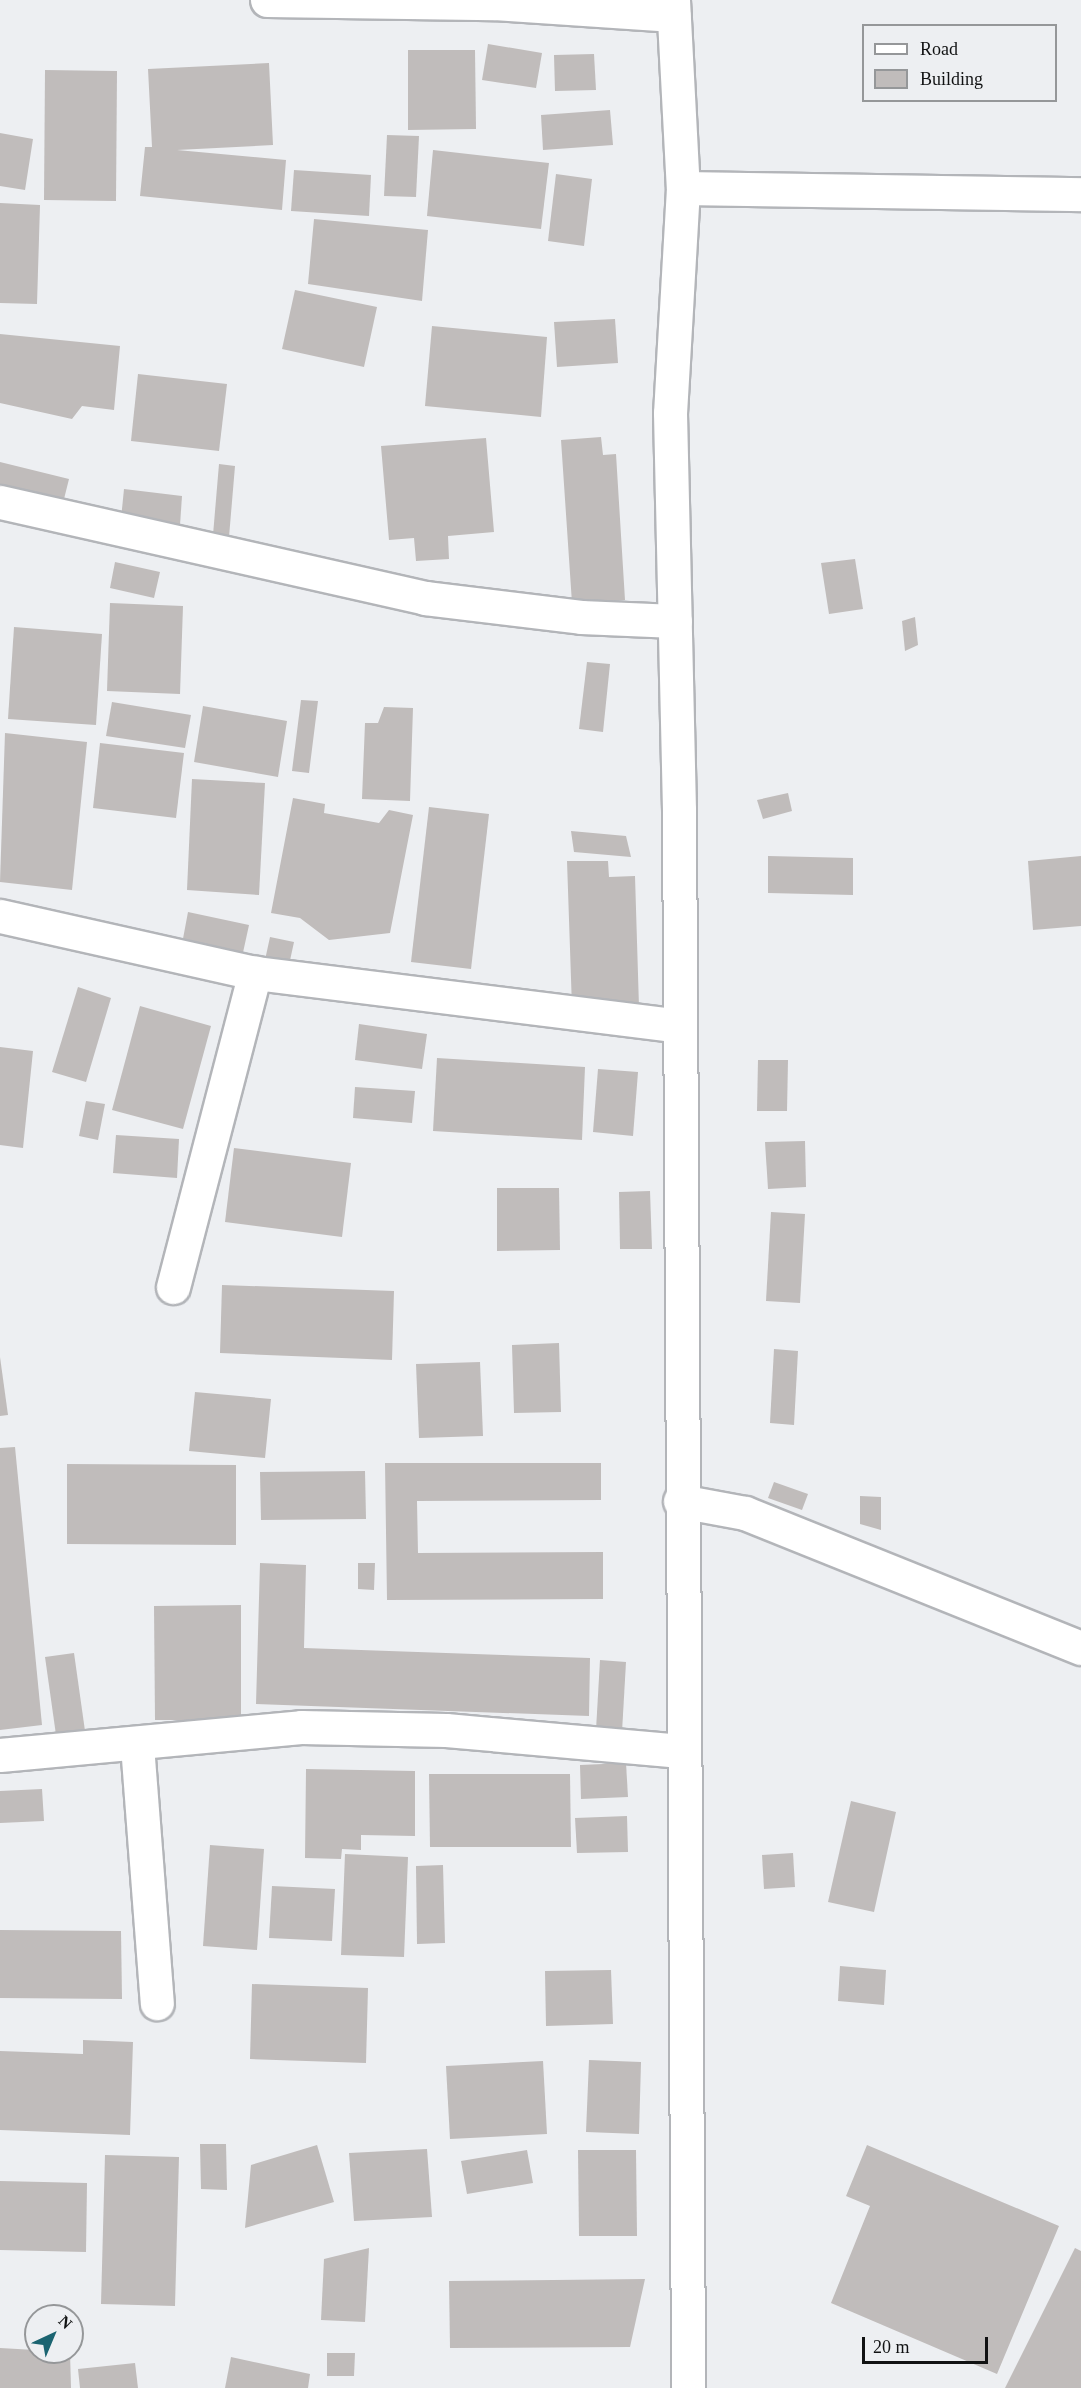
<!DOCTYPE html>
<html>
<head>
<meta charset="utf-8">
<style>
  body { margin:0 }
  #map { position:relative; width:1081px; height:2388px; overflow:hidden; background:#edeff2; font-family:"Times New Roman",serif }
  div>[style] { position:absolute }
  [style*='--x'] { left:calc(var(--x)*1px); top:calc(var(--y)*1px); width:calc(var(--w)*1px); rotate:calc(var(--a)*1deg) }
  .building>* { inset:0; background:#c0bcbb }
  .roads { filter:drop-shadow(2px 0 #b3b5b9) drop-shadow(-2px 0 #b3b5b9) drop-shadow(0 2px #b3b5b9) drop-shadow(0 -2px #b3b5b9) }
  .minor>* { height:33px; margin:-16.5px; padding:0 16.5px; transform-origin:16.5px; border-radius:16.5px; background:#fff }
  span { translate:-50% -50%; white-space:nowrap; text-align:center; line-height:1.15; -webkit-text-stroke:6px #edeff2; paint-order:stroke }
  .legend { position:absolute; left:862px; top:24px; width:195px; height:78px; box-sizing:border-box; background:#edeff2; border:2px solid #959799; margin:0; padding:8px 10px; list-style:none; font-size:18px; color:#111213 }
  .legend li { display:flex; align-items:center; gap:12px; height:30px }
  .legend b { width:30px; border:2px solid #959799 }
  .north { position:absolute; left:24px; top:2304px; width:60px; height:60px; box-sizing:border-box; background:#edeff2; border:2px solid #959799; border-radius:50%; rotate:44deg; font-size:16px; font-weight:700; line-height:24px; text-align:center; color:#111213 }
  .north::after { content:''; display:block; margin:auto; width:21px; height:27px; background:#1b6471; clip-path:polygon(50% 0,100% 100%,50% 72%,0 100%) }
  .scale { position:absolute; left:862px; top:2337px; width:126px; height:27px; box-sizing:border-box; border:3px solid #111213; border-top:0; padding-left:8px; font-size:18px; line-height:21px; white-space:nowrap; color:#111213; -webkit-text-stroke:4px #edeff2; paint-order:stroke }
</style>
</head>
<body>
<div id="map">
  <div class="building">
    <i style="clip-path:polygon(488px 44px,542px 53px,536px 88px,482px 80px)"></i>
    <i style="clip-path:polygon(408px 50px,475px 50px,476px 129px,408px 130px)"></i>
    <i style="clip-path:polygon(594px 54px,596px 90px,555px 91px,554px 55px)"></i>
    <i style="clip-path:polygon(269px 63px,273px 145px,177px 150px,286px 160px,282px 210px,140px 196px,145px 147px,152px 147px,148px 69px)"></i>
    <i style="clip-path:polygon(45px 70px,117px 71px,116px 201px,44px 200px)"></i>
    <i style="clip-path:polygon(610px 110px,613px 145px,543px 150px,541px 115px)"></i>
    <i style="clip-path:polygon(0 133px,33px 139px,25px 190px,0 186px)"></i>
    <i style="clip-path:polygon(387px 135px,419px 136px,416px 197px,384px 196px)"></i>
    <i style="clip-path:polygon(433px 150px,549px 163px,541px 229px,427px 216px)"></i>
    <i style="clip-path:polygon(294px 170px,371px 175px,369px 216px,291px 211px)"></i>
    <i style="clip-path:polygon(556px 174px,592px 179px,584px 246px,548px 241px)"></i>
    <i style="clip-path:polygon(0 203px,40px 205px,37px 304px,0 303px)"></i>
    <i style="clip-path:polygon(314px 219px,428px 230px,422px 301px,308px 284px)"></i>
    <i style="clip-path:polygon(295px 290px,377px 307px,364px 367px,282px 349px)"></i>
    <i style="clip-path:polygon(615px 319px,618px 363px,557px 367px,554px 322px)"></i>
    <i style="clip-path:polygon(432px 326px,547px 337px,541px 417px,425px 406px)"></i>
    <i style="clip-path:polygon(0 334px,120px 346px,114px 410px,82px 406px,72px 419px,0 403px)"></i>
    <i style="clip-path:polygon(138px 374px,227px 384px,219px 451px,131px 441px)"></i>
    <i style="clip-path:polygon(601px 437px,603px 455px,616px 454px,625px 600px,572px 603px,561px 440px)"></i>
    <i style="clip-path:polygon(486px 438px,494px 532px,448px 536px,449px 559px,416px 561px,414px 538px,389px 540px,381px 446px)"></i>
    <i style="clip-path:polygon(0 462px,69px 479px,60px 515px,0 500px)"></i>
    <i style="clip-path:polygon(219px 464px,235px 466px,229px 537px,213px 535px)"></i>
    <i style="clip-path:polygon(124px 489px,182px 496px,180px 525px,121px 519px)"></i>
    <i style="clip-path:polygon(855px 559px,863px 609px,829px 614px,821px 563px)"></i>
    <i style="clip-path:polygon(115px 562px,160px 572px,154px 598px,110px 588px)"></i>
    <i style="clip-path:polygon(110px 603px,183px 606px,180px 694px,107px 691px)"></i>
    <i style="clip-path:polygon(915px 617px,918px 645px,905px 651px,902px 621px)"></i>
    <i style="clip-path:polygon(14px 627px,102px 634px,96px 725px,8px 719px)"></i>
    <i style="clip-path:polygon(587px 662px,610px 664px,603px 732px,579px 729px)"></i>
    <i style="clip-path:polygon(301px 700px,318px 701px,309px 773px,292px 771px)"></i>
    <i style="clip-path:polygon(112px 702px,191px 715px,185px 748px,106px 736px)"></i>
    <i style="clip-path:polygon(203px 706px,287px 721px,278px 777px,194px 762px)"></i>
    <i style="clip-path:polygon(384px 707px,413px 708px,410px 801px,362px 799px,365px 723px,378px 723px)"></i>
    <i style="clip-path:polygon(5px 733px,87px 742px,72px 890px,0 882px)"></i>
    <i style="clip-path:polygon(100px 743px,184px 753px,176px 818px,93px 808px)"></i>
    <i style="clip-path:polygon(192px 779px,265px 783px,259px 895px,187px 890px)"></i>
    <i style="clip-path:polygon(788px 793px,792px 811px,763px 819px,757px 800px)"></i>
    <i style="clip-path:polygon(293px 798px,325px 804px,324px 813px,379px 823px,389px 810px,413px 815px,390px 933px,329px 940px,300px 918px,271px 913px)"></i>
    <i style="clip-path:polygon(429px 807px,489px 814px,471px 969px,411px 962px)"></i>
    <i style="clip-path:polygon(571px 831px,626px 836px,631px 857px,574px 852px)"></i>
    <i style="clip-path:polygon(768px 856px,853px 858px,853px 895px,768px 893px)"></i>
    <i style="clip-path:polygon(1081px 856px,1081px 926px,1033px 930px,1028px 861px)"></i>
    <i style="clip-path:polygon(567px 861px,608px 861px,609px 877px,635px 876px,639px 1007px,572px 1008px)"></i>
    <i style="clip-path:polygon(188px 912px,249px 925px,242px 957px,182px 944px)"></i>
    <i style="clip-path:polygon(270px 937px,294px 942px,289px 965px,265px 960px)"></i>
    <i style="clip-path:polygon(78px 987px,111px 998px,86px 1082px,52px 1072px)"></i>
    <i style="clip-path:polygon(140px 1006px,211px 1026px,183px 1129px,112px 1110px)"></i>
    <i style="clip-path:polygon(359px 1024px,427px 1034px,422px 1069px,355px 1060px)"></i>
    <i style="clip-path:polygon(0 1047px,33px 1051px,23px 1148px,0 1145px)"></i>
    <i style="clip-path:polygon(437px 1058px,585px 1067px,582px 1140px,433px 1131px)"></i>
    <i style="clip-path:polygon(758px 1060px,788px 1060px,787px 1111px,757px 1111px)"></i>
    <i style="clip-path:polygon(598px 1069px,638px 1072px,633px 1136px,593px 1132px)"></i>
    <i style="clip-path:polygon(355px 1087px,415px 1091px,412px 1123px,353px 1118px)"></i>
    <i style="clip-path:polygon(86px 1101px,105px 1104px,98px 1140px,79px 1136px)"></i>
    <i style="clip-path:polygon(116px 1135px,179px 1139px,177px 1178px,113px 1173px)"></i>
    <i style="clip-path:polygon(805px 1141px,806px 1187px,768px 1189px,765px 1142px)"></i>
    <i style="clip-path:polygon(234px 1148px,351px 1163px,342px 1237px,225px 1222px)"></i>
    <i style="clip-path:polygon(497px 1188px,559px 1188px,560px 1250px,497px 1251px)"></i>
    <i style="clip-path:polygon(650px 1191px,652px 1249px,620px 1249px,619px 1192px)"></i>
    <i style="clip-path:polygon(771px 1212px,805px 1214px,800px 1303px,766px 1301px)"></i>
    <i style="clip-path:polygon(222px 1285px,394px 1291px,392px 1360px,220px 1353px)"></i>
    <i style="clip-path:polygon(559px 1343px,561px 1412px,514px 1413px,512px 1345px)"></i>
    <i style="clip-path:polygon(774px 1349px,798px 1351px,794px 1425px,770px 1423px)"></i>
    <i style="clip-path:polygon(0 1357px,8px 1415px,0 1416px)"></i>
    <i style="clip-path:polygon(480px 1362px,483px 1436px,419px 1438px,416px 1364px)"></i>
    <i style="clip-path:polygon(195px 1392px,271px 1399px,265px 1458px,189px 1451px)"></i>
    <i style="clip-path:polygon(15px 1447px,42px 1725px,0 1730px,0 1448px)"></i>
    <i style="clip-path:polygon(385px 1463px,601px 1463px,601px 1500px,417px 1501px,418px 1553px,603px 1552px,603px 1599px,387px 1600px)"></i>
    <i style="clip-path:polygon(67px 1464px,236px 1465px,236px 1545px,67px 1544px)"></i>
    <i style="clip-path:polygon(365px 1471px,366px 1519px,261px 1520px,260px 1472px)"></i>
    <i style="clip-path:polygon(774px 1482px,808px 1494px,802px 1510px,768px 1498px)"></i>
    <i style="clip-path:polygon(860px 1496px,881px 1497px,881px 1530px,860px 1524px)"></i>
    <i style="clip-path:polygon(260px 1563px,306px 1565px,304px 1648px,590px 1658px,589px 1716px,256px 1704px)"></i>
    <i style="clip-path:polygon(358px 1563px,375px 1563px,374px 1590px,358px 1589px)"></i>
    <i style="clip-path:polygon(241px 1605px,241px 1720px,155px 1720px,154px 1606px)"></i>
    <i style="clip-path:polygon(74px 1653px,86px 1738px,57px 1742px,45px 1657px)"></i>
    <i style="clip-path:polygon(600px 1660px,626px 1662px,622px 1732px,596px 1730px)"></i>
    <i style="clip-path:polygon(626px 1763px,628px 1797px,581px 1799px,580px 1765px)"></i>
    <i style="clip-path:polygon(306px 1769px,415px 1771px,415px 1836px,361px 1835px,361px 1850px,342px 1849px,341px 1859px,305px 1858px)"></i>
    <i style="clip-path:polygon(429px 1774px,570px 1774px,571px 1847px,430px 1847px)"></i>
    <i style="clip-path:polygon(42px 1789px,44px 1821px,0 1823px,0 1791px)"></i>
    <i style="clip-path:polygon(851px 1801px,896px 1812px,874px 1912px,828px 1902px)"></i>
    <i style="clip-path:polygon(627px 1816px,628px 1852px,577px 1853px,575px 1818px)"></i>
    <i style="clip-path:polygon(210px 1845px,264px 1849px,257px 1950px,203px 1946px)"></i>
    <i style="clip-path:polygon(793px 1853px,795px 1887px,764px 1889px,762px 1855px)"></i>
    <i style="clip-path:polygon(345px 1854px,408px 1857px,404px 1957px,341px 1955px)"></i>
    <i style="clip-path:polygon(443px 1865px,445px 1943px,417px 1944px,416px 1866px)"></i>
    <i style="clip-path:polygon(272px 1886px,335px 1889px,332px 1941px,269px 1938px)"></i>
    <i style="clip-path:polygon(0 1930px,121px 1931px,122px 1999px,0 1998px)"></i>
    <i style="clip-path:polygon(840px 1966px,886px 1970px,884px 2005px,838px 2001px)"></i>
    <i style="clip-path:polygon(611px 1970px,613px 2024px,546px 2026px,545px 1971px)"></i>
    <i style="clip-path:polygon(252px 1984px,368px 1988px,366px 2063px,250px 2059px)"></i>
    <i style="clip-path:polygon(83px 2040px,133px 2042px,130px 2135px,0 2130px,0 2051px,83px 2054px)"></i>
    <i style="clip-path:polygon(589px 2060px,641px 2062px,639px 2134px,586px 2132px)"></i>
    <i style="clip-path:polygon(543px 2061px,547px 2134px,450px 2139px,446px 2066px)"></i>
    <i style="clip-path:polygon(200px 2144px,226px 2144px,227px 2190px,201px 2189px)"></i>
    <i style="clip-path:polygon(317px 2145px,334px 2202px,245px 2228px,251px 2165px)"></i>
    <i style="clip-path:polygon(867px 2145px,1059px 2226px,997px 2374px,831px 2303px,870px 2206px,846px 2196px)"></i>
    <i style="clip-path:polygon(427px 2149px,432px 2217px,354px 2221px,349px 2153px)"></i>
    <i style="clip-path:polygon(527px 2150px,533px 2183px,467px 2194px,461px 2161px)"></i>
    <i style="clip-path:polygon(578px 2150px,636px 2150px,637px 2236px,579px 2236px)"></i>
    <i style="clip-path:polygon(105px 2155px,179px 2157px,175px 2306px,101px 2304px)"></i>
    <i style="clip-path:polygon(0 2181px,87px 2183px,86px 2252px,0 2250px)"></i>
    <i style="clip-path:polygon(369px 2248px,365px 2322px,321px 2320px,324px 2259px)"></i>
    <i style="clip-path:polygon(1075px 2248px,1081px 2251px,1081px 2388px,1005px 2388px)"></i>
    <i style="clip-path:polygon(645px 2279px,630px 2347px,450px 2348px,449px 2281px)"></i>
    <i style="clip-path:polygon(0 2348px,70px 2352px,71px 2388px,0 2388px)"></i>
    <i style="clip-path:polygon(327px 2353px,355px 2353px,354px 2376px,327px 2376px)"></i>
    <i style="clip-path:polygon(231px 2357px,310px 2374px,308px 2388px,225px 2388px)"></i>
    <i style="clip-path:polygon(135px 2363px,138px 2388px,80px 2388px,78px 2369px)"></i>
  </div>
  <div class="roads">
    <div class="minor">
      <i style="--x:267;--y:0;--w:227;--a:0.8"></i>
      <i style="--x:494;--y:3;--w:180;--a:3.8"></i>
      <i style="--x:673;--y:0;--w:188;--a:87"></i>
      <i style="--x:683;--y:188;--w:225;--a:93.3"></i>
      <i style="--x:670;--y:413;--w:397;--a:88.7"></i>
      <i style="--x:679;--y:810;--w:1578;--a:89.67"></i>
      <i style="--x:683;--y:188;--w:398;--a:0.9"></i>
      <i style="--x:0;--y:502;--w:436;--a:12.7"></i>
      <i style="--x:425;--y:598;--w:157;--a:6.9"></i>
      <i style="--x:581;--y:617;--w:94;--a:2.4"></i>
      <i style="--x:0;--y:916;--w:261;--a:12.6"></i>
      <i style="--x:255;--y:973;--w:426;--a:7.1"></i>
      <i style="--x:173;--y:1287;--w:325;--a:-75.4"></i>
      <i style="--x:680;--y:1501;--w:66;--a:10.5"></i>
      <i style="--x:745;--y:1513;--w:362;--a:21.9"></i>
      <i style="--x:137;--y:1745;--w:259;--a:85.6"></i>
      <i style="--x:0;--y:1755;--w:302;--a:-5.3"></i>
      <i style="--x:301;--y:1727;--w:145;--a:1.2"></i>
      <i style="--x:446;--y:1730;--w:236;--a:5.1"></i>
    </div>
  </div>
  <ul class="legend">
  <li><b style="height:8px;background:#fff"></b>Road</li>
  <li><b style="height:16px;background:#c0bcbb"></b>Building</li>
  </ul>
  <div class="north">N</div>
  <div class="scale">20 m</div>
</div>
</body>
</html>
